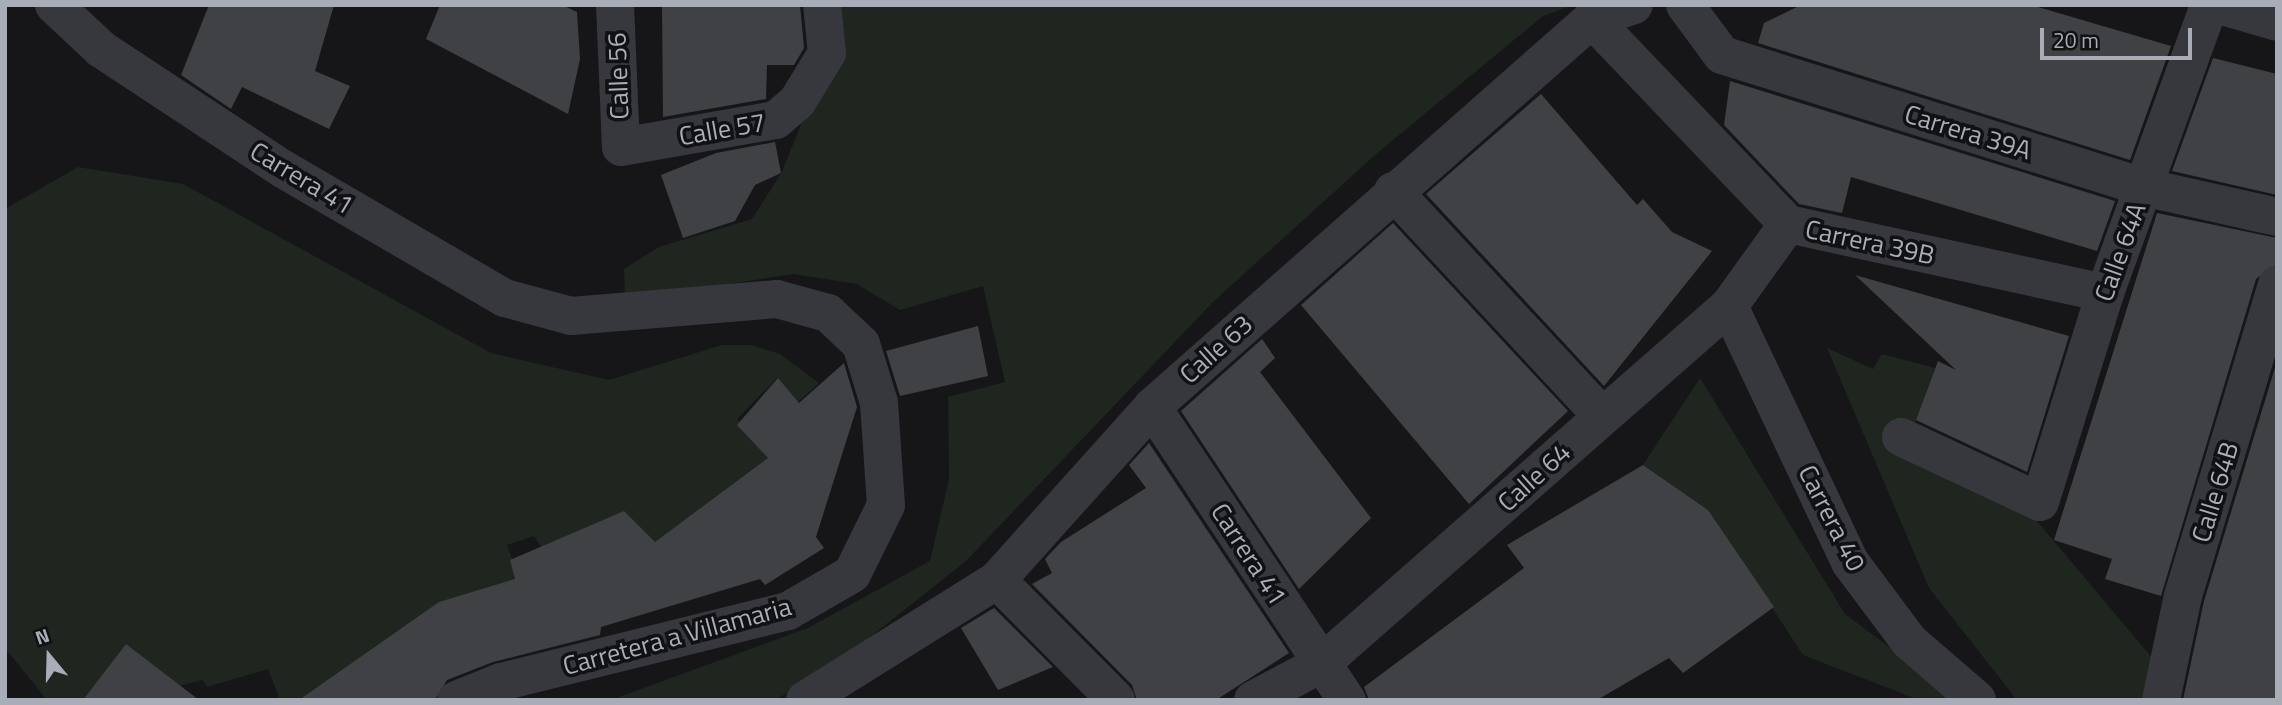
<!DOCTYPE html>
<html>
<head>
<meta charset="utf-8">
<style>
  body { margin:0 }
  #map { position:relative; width:2282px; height:705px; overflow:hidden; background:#161618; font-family:"Titillium Web",sans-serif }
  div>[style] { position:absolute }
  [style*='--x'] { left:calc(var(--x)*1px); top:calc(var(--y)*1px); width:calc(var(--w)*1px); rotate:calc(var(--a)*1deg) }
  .green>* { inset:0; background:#1e261f }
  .building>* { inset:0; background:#404145 }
  .minor>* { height:38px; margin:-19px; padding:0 19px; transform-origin:19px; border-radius:19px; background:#37383d }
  span { translate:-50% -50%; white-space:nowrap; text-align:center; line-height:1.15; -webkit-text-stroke:7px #111113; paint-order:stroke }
  .street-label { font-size:26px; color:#a8adb8 }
  .frame { position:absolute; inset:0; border:7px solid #a8adb8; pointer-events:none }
  .north { position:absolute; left:14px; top:621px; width:70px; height:70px; -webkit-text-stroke:5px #111113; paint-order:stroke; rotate:341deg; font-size:19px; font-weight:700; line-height:28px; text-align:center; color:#a8adb8 }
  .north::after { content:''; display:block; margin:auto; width:24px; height:32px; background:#a8adb8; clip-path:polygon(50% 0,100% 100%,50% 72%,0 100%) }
  .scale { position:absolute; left:2040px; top:28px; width:152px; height:32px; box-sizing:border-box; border:4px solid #a8adb8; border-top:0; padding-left:9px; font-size:21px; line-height:24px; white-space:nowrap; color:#a8adb8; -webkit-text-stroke:5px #111113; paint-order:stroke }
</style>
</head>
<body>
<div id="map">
  <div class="green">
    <i style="clip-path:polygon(829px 5px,1574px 5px,1543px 16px,1375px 155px,1214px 301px,966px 561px,822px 675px,774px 700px,611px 700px,808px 628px,930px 561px,949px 479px,948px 397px,1005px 382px,983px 286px,900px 310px,857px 284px,793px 274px,625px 300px,624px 269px,659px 247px,752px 219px,782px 172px,807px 109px)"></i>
    <i style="clip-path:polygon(78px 167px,183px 184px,491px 353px,609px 380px,722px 345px,751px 345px,780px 354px,819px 383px,798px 402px,777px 378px,737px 419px,773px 463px,675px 552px,541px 547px,534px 536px,507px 545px,532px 615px,306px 700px,280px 700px,268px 669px,207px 687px,202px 680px,172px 688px,126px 644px,107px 669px,110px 700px,47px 700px,5px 648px,5px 209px)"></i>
    <i style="clip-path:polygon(1827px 348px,1873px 369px,1882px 354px,1935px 368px,1915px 423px,1999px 476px,2154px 660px,2166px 700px,2017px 700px,1929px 588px)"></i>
    <i style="clip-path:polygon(1700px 378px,1845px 614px,1960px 700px,1919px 700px,1803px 655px,1708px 510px,1643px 465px)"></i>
  </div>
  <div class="building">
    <i style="clip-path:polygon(209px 5px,334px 5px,315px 71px,350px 86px,329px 129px,242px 87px,231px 109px,181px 75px)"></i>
    <i style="clip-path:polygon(440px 5px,562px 5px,577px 12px,580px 59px,568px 114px,426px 39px)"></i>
    <i style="clip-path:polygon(662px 5px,800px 5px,804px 48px,794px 65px,767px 65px,766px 99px,663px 117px)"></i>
    <i style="clip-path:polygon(1801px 5px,2031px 5px,2171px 46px,2130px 160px,1758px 43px,1764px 23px)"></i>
    <i style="clip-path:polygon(2213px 58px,2277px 74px,2277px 195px,2172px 171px)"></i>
    <i style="clip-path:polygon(1730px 81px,2115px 201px,2097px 251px,1851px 177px,1842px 213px,1799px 204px,1724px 125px)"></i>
    <i style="clip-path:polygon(1541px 94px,1637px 205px,1643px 199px,1672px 232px,1712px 251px,1604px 386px,1426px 194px)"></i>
    <i style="clip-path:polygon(775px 142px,781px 173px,755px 185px,735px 221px,683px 238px,661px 175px,716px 153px)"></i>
    <i style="clip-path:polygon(2157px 213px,2277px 238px,2277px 264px,2256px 279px,2161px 596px,2105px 579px,2112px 559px,2054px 540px)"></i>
    <i style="clip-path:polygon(1393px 223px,1568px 411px,1469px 504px,1301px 305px)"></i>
    <i style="clip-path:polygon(1855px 275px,2069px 336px,2027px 472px,1916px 420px,1938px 361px,1956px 370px)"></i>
    <i style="clip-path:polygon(978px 326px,988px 376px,900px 396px,886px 351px)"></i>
    <i style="clip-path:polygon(1262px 339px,1275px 358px,1260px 372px,1371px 518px,1299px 589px,1181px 411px)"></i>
    <i style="clip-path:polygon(2277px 361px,2277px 700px,2183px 700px,2204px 601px)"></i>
    <i style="clip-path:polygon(844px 363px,857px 407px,816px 537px,824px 548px,765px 585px,760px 579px,601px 627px,600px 635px,493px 662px,447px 680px,435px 700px,299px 700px,439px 602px,515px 579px,510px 560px,624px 511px,655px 542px,768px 458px,737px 425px,778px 378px,799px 403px)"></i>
    <i style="clip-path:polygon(1149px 443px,1289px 653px,1216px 700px,1137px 700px,1132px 685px,1032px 584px,1052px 573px,1045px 559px,1061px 542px,1146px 488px,1129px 465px)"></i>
    <i style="clip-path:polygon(1643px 465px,1708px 510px,1774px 607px,1683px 673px,1669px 658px,1597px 700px,1369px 700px,1364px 687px,1524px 568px,1507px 545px)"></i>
    <i style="clip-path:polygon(994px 608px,1053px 667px,998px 690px,961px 628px)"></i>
    <i style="clip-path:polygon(126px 644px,199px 700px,83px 700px)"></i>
  </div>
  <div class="minor">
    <i style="--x:54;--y:5;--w:64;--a:43.1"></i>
    <i style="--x:101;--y:49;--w:218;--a:33.4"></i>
    <i style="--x:283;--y:169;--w:257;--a:30.2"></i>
    <i style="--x:505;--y:298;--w:68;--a:15.3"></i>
    <i style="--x:571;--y:316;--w:207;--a:-4.7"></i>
    <i style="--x:777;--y:299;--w:53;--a:15.4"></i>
    <i style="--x:828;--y:313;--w:45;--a:43.2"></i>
    <i style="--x:861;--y:344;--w:62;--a:73"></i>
    <i style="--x:879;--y:403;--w:102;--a:86.1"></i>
    <i style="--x:886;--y:505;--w:77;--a:116.2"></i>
    <i style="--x:852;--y:574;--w:74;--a:150"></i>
    <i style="--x:788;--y:611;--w:296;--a:166.1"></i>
    <i style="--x:501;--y:682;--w:48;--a:158.2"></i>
    <i style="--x:615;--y:5;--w:142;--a:87.6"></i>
    <i style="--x:621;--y:147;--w:157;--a:-9.9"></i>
    <i style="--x:776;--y:120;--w:28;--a:-41"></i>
    <i style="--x:797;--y:102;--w:57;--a:-58.5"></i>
    <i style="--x:827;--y:53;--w:48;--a:-95.9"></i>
    <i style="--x:1685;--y:5;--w:62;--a:53.5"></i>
    <i style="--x:1722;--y:55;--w:441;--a:17.4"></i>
    <i style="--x:2143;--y:187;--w:137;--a:12.6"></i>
    <i style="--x:2219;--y:5;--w:60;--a:16.3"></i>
    <i style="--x:1592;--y:19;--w:284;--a:46.3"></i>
    <i style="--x:1788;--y:224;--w:324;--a:12.3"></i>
    <i style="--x:1393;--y:191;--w:307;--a:47.1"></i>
    <i style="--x:1729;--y:306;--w:283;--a:64.7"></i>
    <i style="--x:1850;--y:562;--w:99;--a:53.2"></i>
    <i style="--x:1909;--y:641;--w:90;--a:40.9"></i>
    <i style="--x:1152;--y:407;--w:352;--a:56.4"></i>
    <i style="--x:1901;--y:437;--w:153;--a:25.1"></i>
    <i style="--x:2040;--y:502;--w:219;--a:-72.7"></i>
    <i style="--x:2105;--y:293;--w:306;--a:-70.1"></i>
    <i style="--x:997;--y:580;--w:169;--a:45.2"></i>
    <i style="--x:805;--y:700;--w:226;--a:-32"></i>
    <i style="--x:997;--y:580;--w:232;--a:-48.1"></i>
    <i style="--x:1152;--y:407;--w:587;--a:-41.41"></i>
    <i style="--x:1592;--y:19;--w:44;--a:-18.4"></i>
    <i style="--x:1253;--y:700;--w:77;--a:-27.9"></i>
    <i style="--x:1321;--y:664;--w:543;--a:-41.27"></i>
    <i style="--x:1729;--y:306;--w:101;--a:-54.3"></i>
    <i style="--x:2161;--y:700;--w:106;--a:-78.1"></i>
    <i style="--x:2183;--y:596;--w:325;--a:-73.2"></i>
  </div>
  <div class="street-label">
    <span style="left:618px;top:76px;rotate:-92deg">Calle 56</span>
    <span style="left:722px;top:129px;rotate:-10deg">Calle 57</span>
    <span style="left:1968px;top:132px;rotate:17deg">Carrera 39A</span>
    <span style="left:302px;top:178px;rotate:31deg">Carrera 41</span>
    <span style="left:1870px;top:242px;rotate:12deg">Carrera 39B</span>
    <span style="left:2120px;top:252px;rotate:-70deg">Calle 64A</span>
    <span style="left:1216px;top:349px;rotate:-42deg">Calle 63</span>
    <span style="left:1534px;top:477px;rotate:-42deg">Calle 64</span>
    <span style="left:2215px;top:492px;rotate:-73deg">Calle 64B</span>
    <span style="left:1832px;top:518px;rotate:63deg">Carrera 40</span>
    <span style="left:1249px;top:554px;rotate:57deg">Carrera 41</span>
    <span style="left:677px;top:636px;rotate:-15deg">Carretera a Villamaria</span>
  </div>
  <div class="frame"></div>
  <div class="north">N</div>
  <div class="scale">20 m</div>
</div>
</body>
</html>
